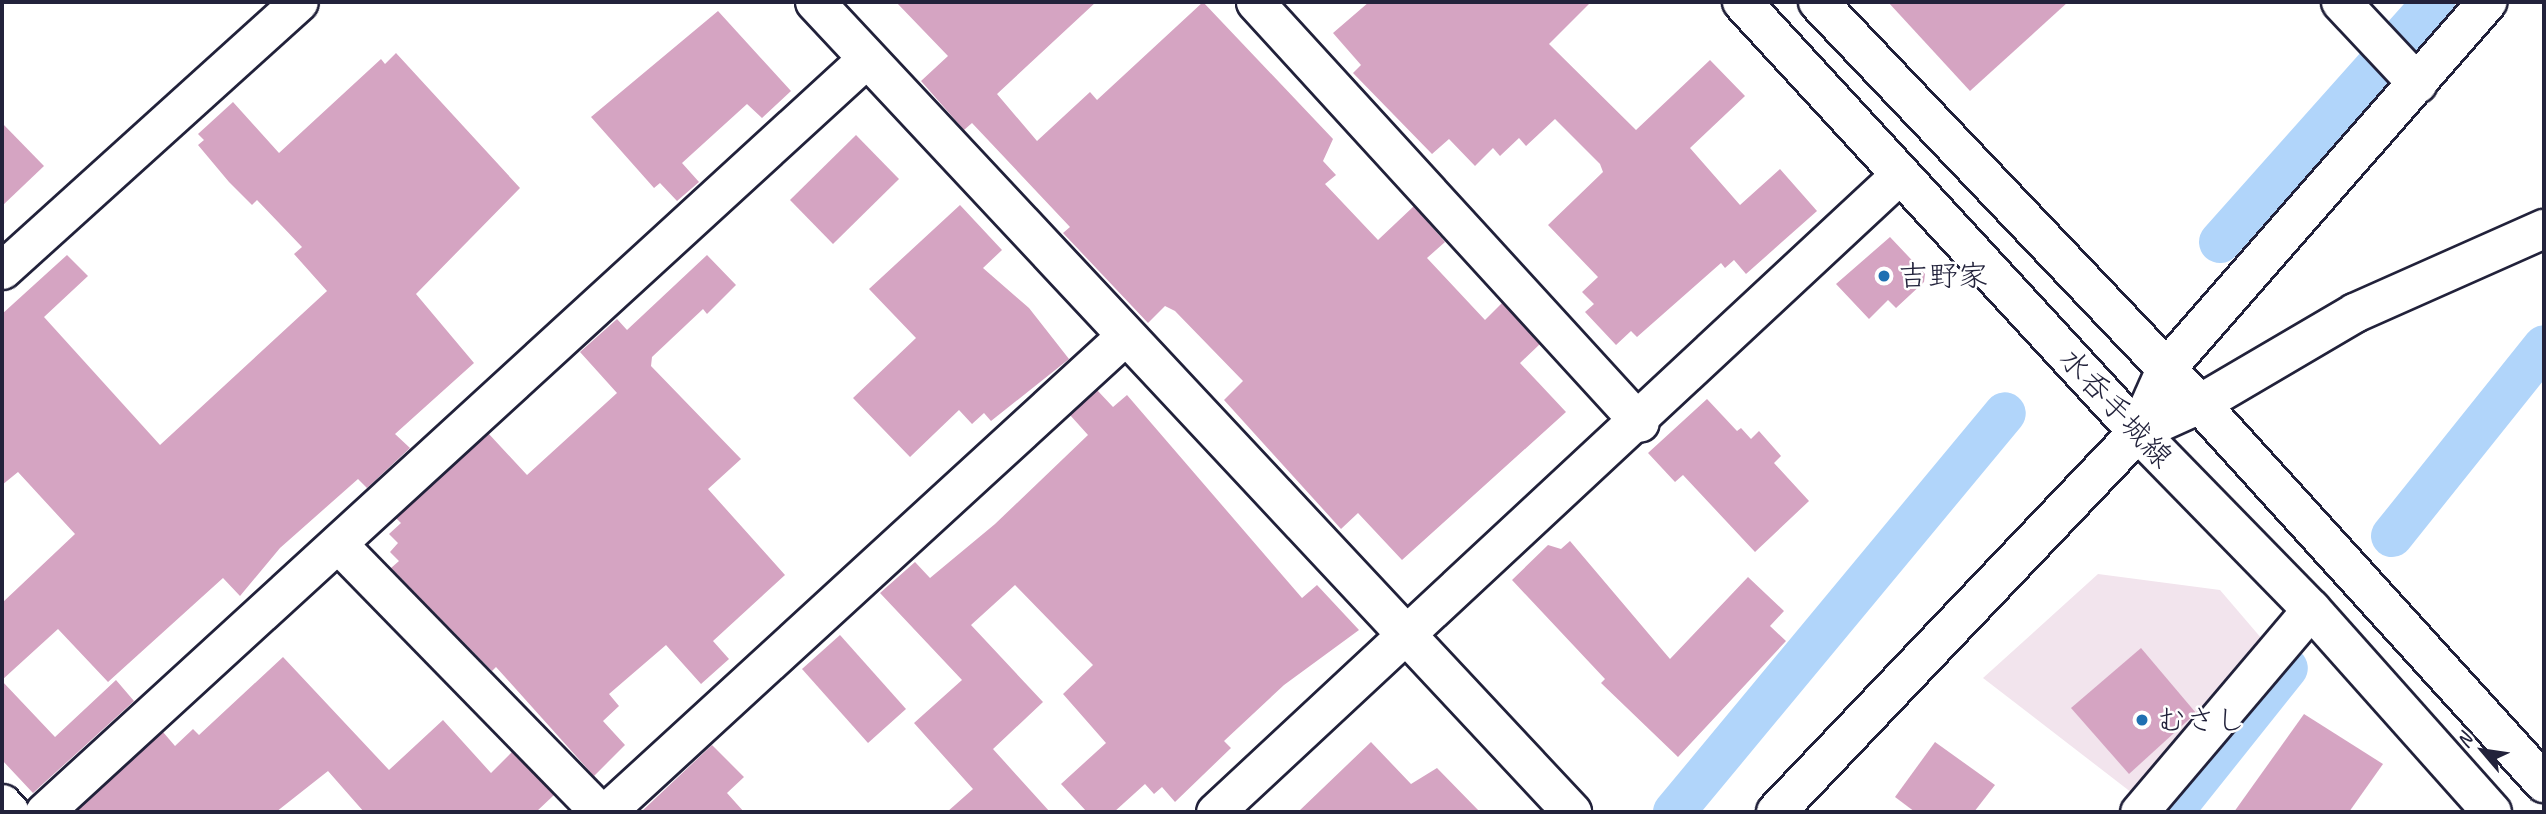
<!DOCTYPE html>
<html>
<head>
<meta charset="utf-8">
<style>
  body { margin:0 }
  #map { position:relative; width:2546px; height:814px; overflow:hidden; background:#fff; font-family:Caveat,"Klee One",sans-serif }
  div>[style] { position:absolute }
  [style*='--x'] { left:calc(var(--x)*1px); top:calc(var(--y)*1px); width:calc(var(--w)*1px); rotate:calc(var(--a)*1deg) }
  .built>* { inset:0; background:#f2e4ed }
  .canal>* { height:42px; margin:-21px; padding:0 21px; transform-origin:21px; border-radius:21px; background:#b1d5fa }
  .building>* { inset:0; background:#d5a4c2 }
  .roads { filter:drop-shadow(2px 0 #22223b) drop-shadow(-2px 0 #22223b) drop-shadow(0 2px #22223b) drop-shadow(0 -2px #22223b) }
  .minor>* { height:37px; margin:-18.5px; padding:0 18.5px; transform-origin:18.5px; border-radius:18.5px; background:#fff }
  .tertiary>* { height:38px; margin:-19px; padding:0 19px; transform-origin:19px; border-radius:19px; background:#fff }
  .secondary>* { height:38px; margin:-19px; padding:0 19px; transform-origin:19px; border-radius:19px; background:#fff }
  .dots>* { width:19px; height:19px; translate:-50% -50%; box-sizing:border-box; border:4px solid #fff; border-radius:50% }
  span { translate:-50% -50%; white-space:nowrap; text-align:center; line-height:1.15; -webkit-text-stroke:5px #fff; paint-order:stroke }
  .poi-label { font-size:30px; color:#22223b }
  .left { translate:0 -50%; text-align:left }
  .street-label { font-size:30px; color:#22223b }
  .frame { position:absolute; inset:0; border:4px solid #22223b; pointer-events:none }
  .north { position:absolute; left:2448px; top:716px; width:70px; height:70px; -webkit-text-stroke:5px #fff; paint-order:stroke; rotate:299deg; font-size:19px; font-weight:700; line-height:28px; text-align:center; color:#22223b }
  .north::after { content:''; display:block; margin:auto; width:24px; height:32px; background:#22223b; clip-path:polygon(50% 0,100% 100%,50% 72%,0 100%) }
</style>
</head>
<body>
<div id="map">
  <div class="built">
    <i style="clip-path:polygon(2098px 574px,2220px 590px,2262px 639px,2136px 796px,1983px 678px)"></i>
  </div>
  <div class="canal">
    <i style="--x:2220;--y:242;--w:322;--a:-48.3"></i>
    <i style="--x:2392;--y:536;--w:243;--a:-51.3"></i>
    <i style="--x:1674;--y:812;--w:518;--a:-50.32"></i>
    <i style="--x:2172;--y:812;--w:184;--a:-51.4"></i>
  </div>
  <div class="building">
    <i style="clip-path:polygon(896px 2px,1096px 2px,997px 94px,1037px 141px,1090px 92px,1097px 100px,1203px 2px,1333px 139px,1323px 161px,1336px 175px,1325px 184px,1378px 240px,1414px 206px,1445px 242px,1427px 258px,1485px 320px,1502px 303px,1540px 344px,1520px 363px,1566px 412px,1402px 560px,1358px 513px,1341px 529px,1224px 400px,1243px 381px,1175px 311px,1165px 306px,1148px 323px,1063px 233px,1070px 227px,972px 123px,964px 130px,921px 81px,948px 56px)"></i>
    <i style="clip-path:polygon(1369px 2px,1591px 2px,1549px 44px,1636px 130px,1710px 60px,1745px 96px,1690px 148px,1740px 205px,1780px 169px,1817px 211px,1746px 274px,1734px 260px,1725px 268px,1721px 263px,1637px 337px,1631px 331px,1616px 345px,1585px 312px,1594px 304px,1582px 292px,1598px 277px,1548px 225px,1603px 172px,1600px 164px,1555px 119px,1526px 146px,1519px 138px,1500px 156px,1493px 148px,1475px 166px,1449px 139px,1432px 154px,1353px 73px,1361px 65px,1333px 33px)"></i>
    <i style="clip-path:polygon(1888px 2px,2068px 2px,1970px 91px)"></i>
    <i style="clip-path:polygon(718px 11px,791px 91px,762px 118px,747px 104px,682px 163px,699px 182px,677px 201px,660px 183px,654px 188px,591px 117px)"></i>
    <i style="clip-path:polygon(396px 53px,520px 188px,416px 294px,474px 363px,395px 434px,410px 448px,367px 488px,358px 479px,280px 548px,240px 596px,223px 578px,108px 682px,58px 629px,2px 680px,2px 603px,75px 534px,18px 472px,2px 485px,2px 314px,67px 255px,88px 276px,44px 317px,160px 445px,327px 291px,294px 254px,302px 247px,257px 200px,252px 205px,229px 182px,198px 145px,204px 140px,198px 134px,233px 102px,279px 153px,381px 59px,385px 64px)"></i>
    <i style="clip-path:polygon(2px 123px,44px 166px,2px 206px)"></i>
    <i style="clip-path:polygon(856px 135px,899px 179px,833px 244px,790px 200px)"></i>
    <i style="clip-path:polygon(960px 205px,1002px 250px,983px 268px,1029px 308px,1069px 359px,991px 421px,984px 413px,972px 424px,959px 410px,910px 457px,853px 398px,916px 338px,869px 289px)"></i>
    <i style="clip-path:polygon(1890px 237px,1925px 274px,1924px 282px,1896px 308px,1888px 300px,1869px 319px,1836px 284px)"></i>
    <i style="clip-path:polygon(707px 255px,736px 285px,707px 314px,703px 309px,652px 357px,651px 366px,741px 459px,708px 489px,785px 575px,713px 641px,729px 659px,701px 684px,666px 645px,609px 694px,619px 706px,603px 721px,625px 745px,594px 776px,496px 667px,492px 671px,391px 568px,399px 561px,390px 552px,398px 543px,389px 534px,401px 523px,396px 518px,488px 433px,527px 475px,617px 393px,580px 352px,617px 319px,627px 330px)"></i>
    <i style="clip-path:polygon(1097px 390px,1113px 407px,1127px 395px,1302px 598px,1317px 585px,1359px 630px,1284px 685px,1224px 741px,1231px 748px,1175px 802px,1162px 787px,1154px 794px,1145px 784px,1114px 812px,1087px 812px,1061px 784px,1106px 743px,1063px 694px,1093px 665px,1015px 585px,971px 625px,1043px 702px,993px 749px,1050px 812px,947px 812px,973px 789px,914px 723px,962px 680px,880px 593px,915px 562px,930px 578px,995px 524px,1088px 435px,1070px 415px)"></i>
    <i style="clip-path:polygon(1707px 399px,1737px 431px,1741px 428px,1751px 439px,1759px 431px,1781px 456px,1774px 463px,1809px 501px,1755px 552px,1683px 475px,1675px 482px,1648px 453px)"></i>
    <i style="clip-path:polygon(1570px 541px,1670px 659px,1748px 577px,1784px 611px,1770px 626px,1786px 641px,1678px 757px,1601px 683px,1605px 679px,1512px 580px,1548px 545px,1561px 549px)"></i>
    <i style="clip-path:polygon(840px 635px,906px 709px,868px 743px,802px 669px)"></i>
    <i style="clip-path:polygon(2141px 648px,2196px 713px,2129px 774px,2071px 708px)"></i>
    <i style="clip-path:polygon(283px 657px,389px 770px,443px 720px,491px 773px,512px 752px,554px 795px,536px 812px,364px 812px,328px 771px,276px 812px,75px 812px,163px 732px,175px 746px,193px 729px,199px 735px)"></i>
    <i style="clip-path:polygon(116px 680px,134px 701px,33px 793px,2px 760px,2px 681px,55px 737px)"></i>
    <i style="clip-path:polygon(2304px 714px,2383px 764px,2349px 812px,2234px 812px)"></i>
    <i style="clip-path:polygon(1371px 742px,1411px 784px,1437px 768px,1480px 812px,1298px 812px)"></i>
    <i style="clip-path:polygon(1935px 742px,1995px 785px,1974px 812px,1915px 812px,1895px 797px)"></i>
    <i style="clip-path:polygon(712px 745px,744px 777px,727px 793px,744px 812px,641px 812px)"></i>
  </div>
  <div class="roads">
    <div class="minor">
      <i style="--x:1255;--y:2;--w:570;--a:47.56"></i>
      <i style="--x:2;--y:270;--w:400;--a:-42.1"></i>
      <i style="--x:340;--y:546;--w:372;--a:45.7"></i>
      <i style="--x:2;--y:803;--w:12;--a:48"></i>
      <i style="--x:44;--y:812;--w:1116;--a:-42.49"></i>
      <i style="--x:606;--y:812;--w:704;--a:-42.53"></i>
      <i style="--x:1215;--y:812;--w:933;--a:-42.96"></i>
      <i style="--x:2139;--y:812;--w:266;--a:-49.7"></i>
    </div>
    <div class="tertiary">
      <i style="--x:815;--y:2;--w:1109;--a:46.94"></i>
      <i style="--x:2341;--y:2;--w:112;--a:46.8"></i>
      <i style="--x:2138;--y:432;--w:69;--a:-66"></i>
      <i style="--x:2166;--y:369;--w:488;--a:-48.8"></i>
      <i style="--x:1776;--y:812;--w:525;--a:-46.39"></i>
      <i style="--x:2138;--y:432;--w:68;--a:-24.3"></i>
      <i style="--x:2200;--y:404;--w:180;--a:-30.4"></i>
      <i style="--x:2355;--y:313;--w:207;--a:-24"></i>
    </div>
    <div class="secondary">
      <i style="--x:1742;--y:2;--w:585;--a:47.36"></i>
      <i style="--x:2138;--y:432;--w:248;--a:45.7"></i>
      <i style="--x:2311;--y:609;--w:272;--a:48.3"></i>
      <i style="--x:1818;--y:2;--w:555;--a:46.46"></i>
      <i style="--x:2200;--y:404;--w:512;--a:47.77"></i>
    </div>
  </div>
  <div class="dots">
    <i style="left:1884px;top:276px;background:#1f6fb2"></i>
    <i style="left:2142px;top:720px;background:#1f6fb2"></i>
  </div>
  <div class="poi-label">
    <span class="left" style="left:1898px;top:276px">吉野家</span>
    <span class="left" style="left:2156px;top:720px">むさし</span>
  </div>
  <div class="street-label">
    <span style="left:2116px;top:408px;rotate:47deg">水呑手城線</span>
  </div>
  <div class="frame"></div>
  <div class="north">N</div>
</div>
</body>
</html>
